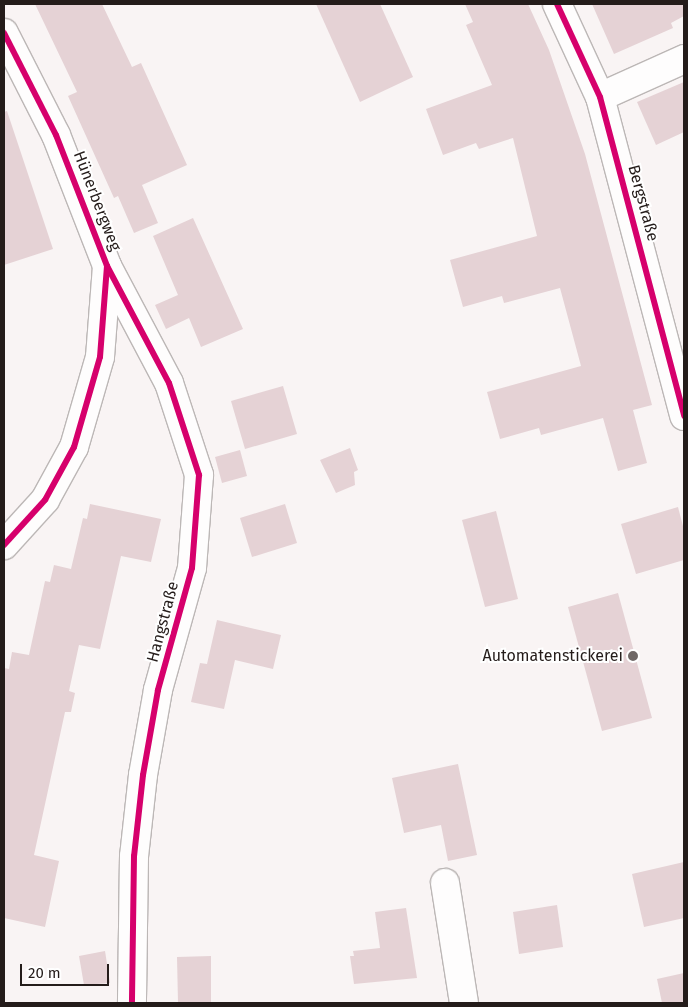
<!DOCTYPE html>
<html>
<head>
<meta charset="utf-8">
<style>
  body { margin:0 }
  #map { position:relative; width:688px; height:1007px; overflow:hidden; background:#f9f4f4; font-family:"Fira Sans",sans-serif }
  div>[style] { position:absolute }
  [style*='--x'] { left:calc(var(--x)*1px); top:calc(var(--y)*1px); width:calc(var(--w)*1px); rotate:calc(var(--a)*1deg) }
  .building>* { inset:0; background:#e5d2d5 }
  .roads { filter:drop-shadow(1px 0 #bcb7b6) drop-shadow(-1px 0 #bcb7b6) drop-shadow(0 1px #bcb7b6) drop-shadow(0 -1px #bcb7b6) }
  .minor>* { height:28px; margin:-14px; padding:0 14px; transform-origin:14px; border-radius:14px; background:#fefdfd }
  .cycleway>* { height:6px; margin:-3px; padding:0 3px; transform-origin:3px; border-radius:3px; background:#d6006c }
  .dots>* { width:14px; height:14px; translate:-50% -50%; box-sizing:border-box; border:2px solid #fff; border-radius:50% }
  span { translate:-50% -50%; white-space:nowrap; text-align:center; line-height:1.15; -webkit-text-stroke:4px #fff; paint-order:stroke }
  .street-label { font-size:16px; color:#241c1a }
  .poi-label { font-size:16px; color:#241c1a }
  .right { translate:-100% -50%; text-align:right }
  .frame { position:absolute; inset:0; border:5px solid #241c1a; pointer-events:none }
  .scale { position:absolute; left:20px; top:964px; width:89px; height:22px; box-sizing:border-box; border:2px solid #241c1a; border-top:0; padding-left:6px; font-size:15px; line-height:18px; white-space:nowrap; color:#241c1a; -webkit-text-stroke:4px #fff; paint-order:stroke }
</style>
</head>
<body>
<div id="map">
  <div class="building">
    <i style="clip-path:polygon(35px 4px,102px 4px,132px 67px,141px 63px,187px 165px,142px 185px,158px 223px,134px 233px,118px 196px,114px 198px,68px 96px,77px 92px)"></i>
    <i style="clip-path:polygon(316px 4px,380px 4px,413px 77px,360px 102px)"></i>
    <i style="clip-path:polygon(465px 4px,528px 4px,549px 50px,585px 154px,652px 405px,633px 410px,647px 463px,618px 471px,603px 418px,541px 435px,539px 428px,500px 439px,487px 392px,581px 366px,560px 288px,504px 303px,502px 296px,463px 307px,450px 260px,537px 236px,513px 138px,479px 149px,476px 143px,443px 155px,426px 109px,492px 85px,466px 25px,473px 22px)"></i>
    <i style="clip-path:polygon(592px 4px,684px 4px,684px 16px,671px 23px,673px 28px,614px 54px)"></i>
    <i style="clip-path:polygon(684px 82px,684px 132px,656px 145px,637px 102px)"></i>
    <i style="clip-path:polygon(7px 111px,53px 249px,4px 265px,4px 112px)"></i>
    <i style="clip-path:polygon(193px 218px,243px 329px,201px 347px,189px 318px,166px 329px,155px 305px,178px 295px,153px 236px)"></i>
    <i style="clip-path:polygon(283px 386px,297px 434px,245px 449px,231px 401px)"></i>
    <i style="clip-path:polygon(350px 448px,358px 470px,354px 472px,355px 485px,336px 493px,320px 460px)"></i>
    <i style="clip-path:polygon(240px 450px,247px 476px,222px 483px,215px 457px)"></i>
    <i style="clip-path:polygon(90px 504px,161px 519px,151px 562px,121px 556px,100px 649px,79px 645px,69px 691px,75px 693px,71px 712px,65px 712px,34px 855px,59px 861px,45px 927px,4px 918px,4px 668px,9px 669px,12px 652px,29px 655px,45px 581px,50px 582px,54px 565px,71px 569px,83px 518px,87px 519px)"></i>
    <i style="clip-path:polygon(285px 504px,297px 543px,252px 557px,240px 518px)"></i>
    <i style="clip-path:polygon(678px 507px,684px 530px,684px 560px,636px 574px,621px 524px)"></i>
    <i style="clip-path:polygon(496px 511px,518px 599px,485px 607px,462px 520px)"></i>
    <i style="clip-path:polygon(618px 593px,652px 718px,602px 731px,568px 607px)"></i>
    <i style="clip-path:polygon(217px 620px,281px 635px,273px 669px,235px 660px,224px 709px,191px 702px,200px 663px,207px 664px)"></i>
    <i style="clip-path:polygon(458px 764px,477px 855px,448px 861px,441px 825px,404px 833px,392px 778px)"></i>
    <i style="clip-path:polygon(684px 862px,684px 918px,644px 927px,632px 874px)"></i>
    <i style="clip-path:polygon(557px 905px,563px 947px,519px 954px,513px 912px)"></i>
    <i style="clip-path:polygon(406px 908px,417px 978px,354px 984px,350px 956px,354px 956px,353px 951px,380px 948px,375px 912px)"></i>
    <i style="clip-path:polygon(105px 951px,110px 983px,84px 985px,79px 956px)"></i>
    <i style="clip-path:polygon(211px 956px,211px 1003px,178px 1003px,177px 957px)"></i>
    <i style="clip-path:polygon(684px 973px,684px 1003px,662px 1003px,657px 979px)"></i>
  </div>
  <div class="roads">
    <div class="minor">
      <i style="--x:557;--y:4;--w:102;--a:65.2"></i>
      <i style="--x:600;--y:97;--w:330;--a:75.2"></i>
      <i style="--x:4;--y:33;--w:114;--a:63"></i>
      <i style="--x:56;--y:135;--w:141;--a:68.7"></i>
      <i style="--x:107;--y:266;--w:91;--a:94.4"></i>
      <i style="--x:100;--y:357;--w:94;--a:106.1"></i>
      <i style="--x:74;--y:447;--w:60;--a:118.7"></i>
      <i style="--x:45;--y:500;--w:61;--a:132.3"></i>
      <i style="--x:600;--y:97;--w:92;--a:-24.3"></i>
      <i style="--x:107;--y:266;--w:132;--a:62.1"></i>
      <i style="--x:169;--y:383;--w:97;--a:71.9"></i>
      <i style="--x:199;--y:475;--w:93;--a:94.3"></i>
      <i style="--x:192;--y:568;--w:127;--a:105.6"></i>
      <i style="--x:158;--y:690;--w:86;--a:100"></i>
      <i style="--x:143;--y:775;--w:81;--a:96.3"></i>
      <i style="--x:134;--y:856;--w:147;--a:90.8"></i>
      <i style="--x:445;--y:883;--w:121;--a:81"></i>
    </div>
  </div>
  <div class="cycleway">
    <i style="--x:557;--y:4;--w:102;--a:65.2"></i>
    <i style="--x:600;--y:97;--w:330;--a:75.2"></i>
    <i style="--x:4;--y:33;--w:114;--a:63"></i>
    <i style="--x:56;--y:135;--w:141;--a:68.7"></i>
    <i style="--x:107;--y:266;--w:91;--a:94.4"></i>
    <i style="--x:100;--y:357;--w:94;--a:106.1"></i>
    <i style="--x:74;--y:447;--w:60;--a:118.7"></i>
    <i style="--x:45;--y:500;--w:61;--a:132.3"></i>
    <i style="--x:107;--y:266;--w:132;--a:62.1"></i>
    <i style="--x:169;--y:383;--w:97;--a:71.9"></i>
    <i style="--x:199;--y:475;--w:93;--a:94.3"></i>
    <i style="--x:192;--y:568;--w:127;--a:105.6"></i>
    <i style="--x:158;--y:690;--w:86;--a:100"></i>
    <i style="--x:143;--y:775;--w:81;--a:96.3"></i>
    <i style="--x:134;--y:856;--w:147;--a:90.8"></i>
  </div>
  <div class="dots">
    <i style="left:633px;top:656px;background:#6f6866"></i>
  </div>
  <div class="street-label">
    <span style="left:97px;top:201px;rotate:69deg">Hünerbergweg</span>
    <span style="left:643px;top:203px;rotate:75deg">Bergstraße</span>
    <span style="left:163px;top:622px;rotate:-75deg">Hangstraße</span>
  </div>
  <div class="poi-label">
    <span class="right" style="left:623px;top:656px">Automatenstickerei</span>
  </div>
  <div class="frame"></div>
  <div class="scale">20 m</div>
</div>
</body>
</html>
